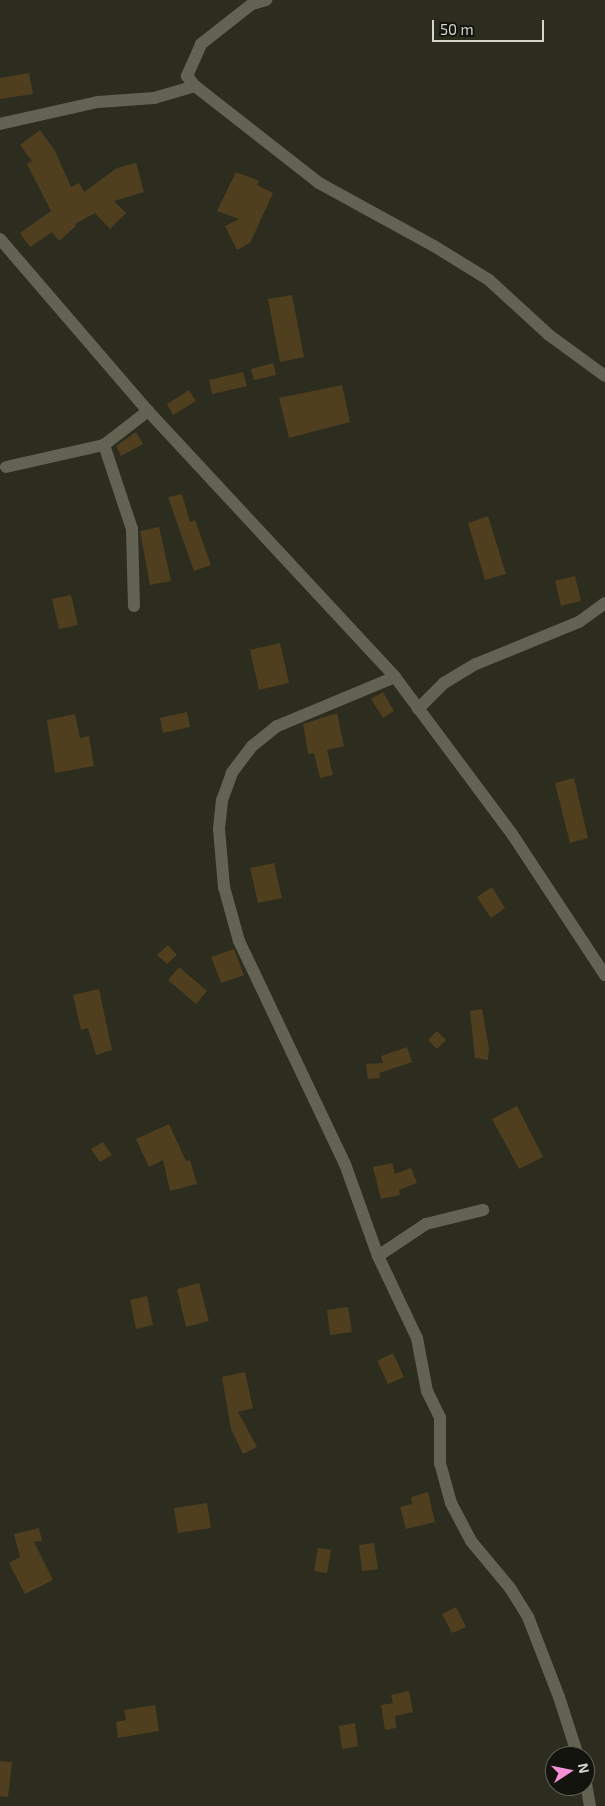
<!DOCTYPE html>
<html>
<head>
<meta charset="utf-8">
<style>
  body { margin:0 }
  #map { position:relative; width:605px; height:1806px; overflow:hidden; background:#2c2d1e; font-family:"Exo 2",sans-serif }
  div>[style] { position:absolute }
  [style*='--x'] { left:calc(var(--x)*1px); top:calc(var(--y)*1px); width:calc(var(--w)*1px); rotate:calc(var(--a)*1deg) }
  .building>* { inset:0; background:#4f3f1f }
  .minor>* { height:12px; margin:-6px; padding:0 6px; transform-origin:6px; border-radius:6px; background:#626352 }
  .secondary>* { height:12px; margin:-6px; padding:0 6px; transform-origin:6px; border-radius:6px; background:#626352 }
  span { translate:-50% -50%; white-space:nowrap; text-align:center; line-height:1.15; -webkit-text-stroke:5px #14140e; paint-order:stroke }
  .north { position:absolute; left:545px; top:1746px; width:50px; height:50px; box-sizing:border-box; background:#14140e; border:1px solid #61615a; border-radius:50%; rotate:79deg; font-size:14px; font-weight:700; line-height:20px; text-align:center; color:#d4d5cb }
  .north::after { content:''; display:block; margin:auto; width:18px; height:22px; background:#f491d4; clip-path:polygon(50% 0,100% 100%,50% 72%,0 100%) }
  .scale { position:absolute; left:432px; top:20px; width:112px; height:22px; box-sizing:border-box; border:2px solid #d4d5cb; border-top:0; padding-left:6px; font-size:15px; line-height:18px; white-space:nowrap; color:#d4d5cb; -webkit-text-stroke:4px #14140e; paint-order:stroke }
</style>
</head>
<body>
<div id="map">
  <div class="building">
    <i style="clip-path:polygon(29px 73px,33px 94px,0 99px,0 78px)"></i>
    <i style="clip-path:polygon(40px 130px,55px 151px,71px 187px,79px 183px,84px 192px,117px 168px,136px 163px,144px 192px,114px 201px,126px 213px,110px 229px,95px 213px,75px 224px,76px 226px,59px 241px,52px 232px,30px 247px,20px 233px,51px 211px,27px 164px,32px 161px,20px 145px)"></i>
    <i style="clip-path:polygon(236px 172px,259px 181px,257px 185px,273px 193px,250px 243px,237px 250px,225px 226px,239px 219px,217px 211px)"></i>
    <i style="clip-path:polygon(292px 295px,304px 357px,280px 362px,268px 299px)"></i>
    <i style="clip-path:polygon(273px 363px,276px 375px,254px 380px,251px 369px)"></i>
    <i style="clip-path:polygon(243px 372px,247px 386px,212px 394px,209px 380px)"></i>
    <i style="clip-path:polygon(342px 385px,350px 422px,289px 438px,279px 398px)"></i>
    <i style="clip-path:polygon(189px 390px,196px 401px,173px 415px,167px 404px)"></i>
    <i style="clip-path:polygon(136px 432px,143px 444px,121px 456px,116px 446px)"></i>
    <i style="clip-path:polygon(182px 494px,190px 522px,195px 520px,211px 565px,194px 571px,168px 497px)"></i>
    <i style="clip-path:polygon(488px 516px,506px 574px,485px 580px,468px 523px)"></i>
    <i style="clip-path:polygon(159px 527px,171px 581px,150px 585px,140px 531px)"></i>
    <i style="clip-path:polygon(575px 576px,581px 601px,561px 606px,555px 581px)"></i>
    <i style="clip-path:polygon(71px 595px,78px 625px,59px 629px,52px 599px)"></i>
    <i style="clip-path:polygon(280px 643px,289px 683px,259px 690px,250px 650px)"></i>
    <i style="clip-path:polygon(383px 692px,394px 711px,383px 718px,371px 699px)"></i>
    <i style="clip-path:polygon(187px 712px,190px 727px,163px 733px,160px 718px)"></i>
    <i style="clip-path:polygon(337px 713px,344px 746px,327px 750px,333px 775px,320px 778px,314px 753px,308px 754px,303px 724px)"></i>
    <i style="clip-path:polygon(75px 714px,80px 738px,89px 736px,94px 766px,55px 773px,47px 720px)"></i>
    <i style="clip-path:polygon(574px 778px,588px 838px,570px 843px,555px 783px)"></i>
    <i style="clip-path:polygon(274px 863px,282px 898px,258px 903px,250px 868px)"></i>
    <i style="clip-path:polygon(492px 887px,505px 908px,491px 918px,477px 897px)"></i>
    <i style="clip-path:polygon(168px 945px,177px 955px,167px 964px,157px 955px)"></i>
    <i style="clip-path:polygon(234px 949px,244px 975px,221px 983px,211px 957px)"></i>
    <i style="clip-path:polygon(179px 967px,207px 991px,196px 1004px,168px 980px)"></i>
    <i style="clip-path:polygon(99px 989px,112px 1050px,96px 1055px,88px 1028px,81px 1030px,73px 995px)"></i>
    <i style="clip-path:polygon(482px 1009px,489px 1048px,488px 1060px,475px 1058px,470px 1011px)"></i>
    <i style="clip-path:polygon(437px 1031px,446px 1040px,437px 1049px,428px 1040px)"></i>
    <i style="clip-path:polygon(407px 1047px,412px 1062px,379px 1073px,380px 1078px,368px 1079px,366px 1064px,383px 1063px,381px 1056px)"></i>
    <i style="clip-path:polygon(517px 1106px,543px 1157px,519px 1169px,492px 1119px)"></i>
    <i style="clip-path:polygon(169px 1124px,186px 1161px,190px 1160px,197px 1184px,170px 1191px,163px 1160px,149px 1167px,136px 1139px)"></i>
    <i style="clip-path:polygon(103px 1142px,112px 1155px,100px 1162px,91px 1149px)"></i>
    <i style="clip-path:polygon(392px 1163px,395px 1174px,411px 1168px,417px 1183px,399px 1190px,400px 1195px,381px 1199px,373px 1167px)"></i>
    <i style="clip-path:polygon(199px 1283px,209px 1321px,186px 1327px,177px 1289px)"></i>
    <i style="clip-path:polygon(147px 1296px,153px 1325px,136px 1329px,130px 1300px)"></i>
    <i style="clip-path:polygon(348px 1307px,352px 1332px,330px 1335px,327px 1310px)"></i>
    <i style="clip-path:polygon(393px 1353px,404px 1377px,388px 1384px,377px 1361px)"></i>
    <i style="clip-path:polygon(245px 1372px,253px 1408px,238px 1412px,257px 1447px,243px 1454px,231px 1429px,222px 1377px)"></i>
    <i style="clip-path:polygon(428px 1492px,435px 1522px,406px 1529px,400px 1507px,412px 1504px,411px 1497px)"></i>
    <i style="clip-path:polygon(207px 1503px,211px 1528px,178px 1533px,174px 1508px)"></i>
    <i style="clip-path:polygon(39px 1528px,42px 1541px,34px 1542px,53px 1580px,25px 1594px,9px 1563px,20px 1557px,14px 1534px)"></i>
    <i style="clip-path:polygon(374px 1543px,378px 1569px,362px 1571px,359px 1545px)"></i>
    <i style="clip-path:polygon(318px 1548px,331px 1550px,327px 1573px,314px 1571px)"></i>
    <i style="clip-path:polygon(456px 1607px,466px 1627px,452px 1633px,442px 1614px)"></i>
    <i style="clip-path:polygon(409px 1691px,413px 1712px,395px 1716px,396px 1728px,385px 1730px,381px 1705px,393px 1703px,391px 1695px)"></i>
    <i style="clip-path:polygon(155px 1705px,159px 1731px,118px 1738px,116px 1722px,126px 1720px,124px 1710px)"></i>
    <i style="clip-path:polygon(355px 1723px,358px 1746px,342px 1749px,339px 1726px)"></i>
    <i style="clip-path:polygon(0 1761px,12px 1762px,8px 1797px,0 1796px)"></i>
  </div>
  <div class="minor">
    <i style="--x:195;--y:86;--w:13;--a:-129"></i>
    <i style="--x:187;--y:76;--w:35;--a:-66"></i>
    <i style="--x:201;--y:44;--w:65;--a:-38.1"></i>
    <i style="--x:252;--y:4;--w:15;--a:-16"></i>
    <i style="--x:0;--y:124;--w:100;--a:-12.7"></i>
    <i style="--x:98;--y:102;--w:56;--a:-4.1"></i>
    <i style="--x:154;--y:98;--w:43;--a:-16.3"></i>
    <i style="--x:195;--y:86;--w:157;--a:38"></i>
    <i style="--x:319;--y:183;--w:131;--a:28.7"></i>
    <i style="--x:434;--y:246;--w:65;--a:31.7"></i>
    <i style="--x:489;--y:280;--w:81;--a:42.5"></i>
    <i style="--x:549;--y:335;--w:69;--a:36.2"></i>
    <i style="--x:6;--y:467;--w:100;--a:-12.7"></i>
    <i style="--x:134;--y:606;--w:77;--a:-91.5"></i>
    <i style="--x:132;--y:529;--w:89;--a:-108.4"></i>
    <i style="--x:104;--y:445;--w:56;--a:-37.7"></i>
    <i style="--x:395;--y:677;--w:128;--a:157.4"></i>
    <i style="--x:277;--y:726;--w:32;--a:141"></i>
    <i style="--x:252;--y:746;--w:34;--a:127"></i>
    <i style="--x:232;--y:773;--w:29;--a:110"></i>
    <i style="--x:222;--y:800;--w:29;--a:96"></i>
    <i style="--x:219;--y:829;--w:58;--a:85.1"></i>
    <i style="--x:224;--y:887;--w:56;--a:74.5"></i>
    <i style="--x:239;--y:941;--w:247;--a:64.6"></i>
    <i style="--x:345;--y:1164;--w:98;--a:70.3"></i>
    <i style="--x:378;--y:1256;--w:91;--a:64.6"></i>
    <i style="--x:417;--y:1338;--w:54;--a:79.3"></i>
    <i style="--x:427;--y:1391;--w:30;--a:64"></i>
    <i style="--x:440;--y:1418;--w:45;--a:90"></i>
    <i style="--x:440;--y:1463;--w:41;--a:74.6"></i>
    <i style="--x:451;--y:1503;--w:43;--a:62.2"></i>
    <i style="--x:471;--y:1541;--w:61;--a:50.3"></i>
    <i style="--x:510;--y:1588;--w:34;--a:58"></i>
    <i style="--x:528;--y:1617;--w:86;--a:68.8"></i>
    <i style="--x:559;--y:1697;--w:62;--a:72.1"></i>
    <i style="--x:418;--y:709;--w:37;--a:-45"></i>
    <i style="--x:444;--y:683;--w:37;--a:-31"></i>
    <i style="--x:476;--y:664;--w:111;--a:-22.2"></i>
    <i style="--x:579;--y:622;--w:32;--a:-36"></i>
    <i style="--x:378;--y:1256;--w:58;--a:-33.7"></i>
    <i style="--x:426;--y:1224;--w:59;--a:-13.8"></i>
    <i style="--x:585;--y:1778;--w:28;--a:80"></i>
  </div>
  <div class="secondary">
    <i style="--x:0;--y:239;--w:227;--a:49.3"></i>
    <i style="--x:148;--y:411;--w:363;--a:47.1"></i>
    <i style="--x:395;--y:677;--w:196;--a:53.3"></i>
    <i style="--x:512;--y:834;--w:169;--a:56.6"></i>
  </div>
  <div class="north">N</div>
  <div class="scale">50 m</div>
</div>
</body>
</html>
